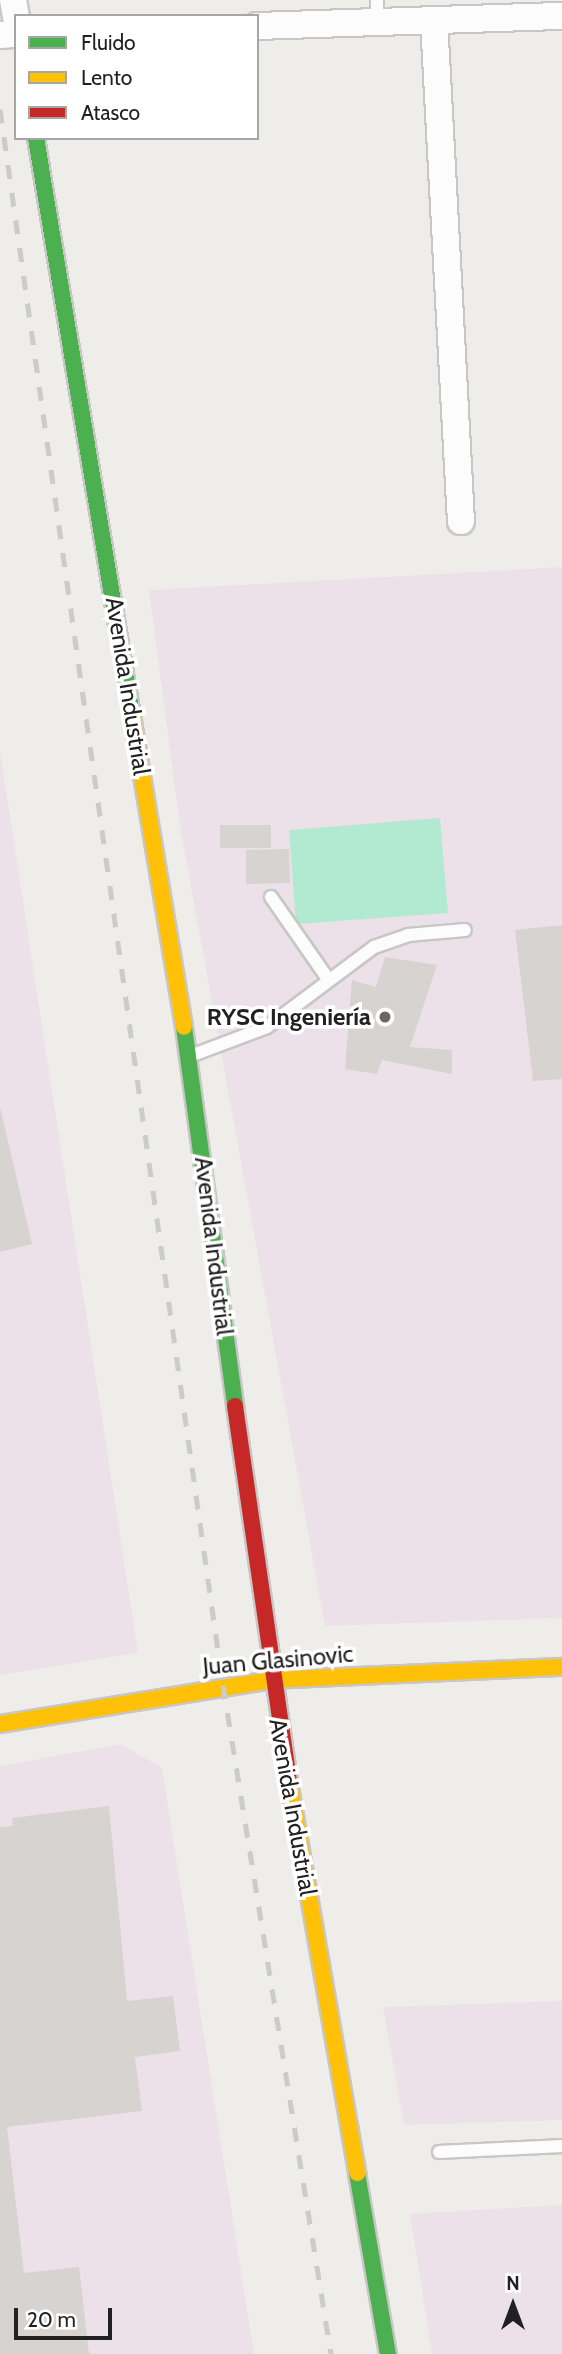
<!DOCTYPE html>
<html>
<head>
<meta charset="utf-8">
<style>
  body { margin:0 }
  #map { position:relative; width:562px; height:2354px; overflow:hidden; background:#efedea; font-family:Cabin,sans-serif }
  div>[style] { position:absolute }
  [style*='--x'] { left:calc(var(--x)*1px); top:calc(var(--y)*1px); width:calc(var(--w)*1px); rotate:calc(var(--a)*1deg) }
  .industrial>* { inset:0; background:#ede1e9 }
  .pitch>* { inset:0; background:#b2e9d1 }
  .building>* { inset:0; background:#d6d3d1 }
  .roads { filter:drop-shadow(2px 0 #c8c7c6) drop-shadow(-2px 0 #c8c7c6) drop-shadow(0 2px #c8c7c6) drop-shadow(0 -2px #c8c7c6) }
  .lane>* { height:12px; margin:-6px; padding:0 6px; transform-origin:6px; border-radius:6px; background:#fdfcfc }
  .street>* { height:26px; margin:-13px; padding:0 13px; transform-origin:13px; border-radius:13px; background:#fdfcfc }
  .fast>* { height:16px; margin:-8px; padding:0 8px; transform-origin:8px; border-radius:8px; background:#4caf50 }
  .slow>* { height:16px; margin:-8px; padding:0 8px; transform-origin:8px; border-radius:8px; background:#ffc107 }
  .jam>* { height:16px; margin:-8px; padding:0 8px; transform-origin:8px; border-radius:8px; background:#c62828 }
  .rail>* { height:5px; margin-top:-2.5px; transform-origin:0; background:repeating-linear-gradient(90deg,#cbcbcb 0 14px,transparent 0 28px) }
  .dots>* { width:19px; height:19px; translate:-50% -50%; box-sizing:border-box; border:4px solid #fff; border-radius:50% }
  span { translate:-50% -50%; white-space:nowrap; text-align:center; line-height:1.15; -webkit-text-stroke:7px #fff; paint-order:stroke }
  .street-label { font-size:24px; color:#212121 }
  .poi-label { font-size:24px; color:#212121; font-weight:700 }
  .right { translate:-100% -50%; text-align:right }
  .legend { position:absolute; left:14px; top:14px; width:245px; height:126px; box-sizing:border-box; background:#fff; border:2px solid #a6a6a6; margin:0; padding:9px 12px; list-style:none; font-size:21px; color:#212121 }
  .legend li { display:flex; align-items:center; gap:14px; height:35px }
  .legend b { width:35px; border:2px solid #a6a6a6 }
  .north { position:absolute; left:478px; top:2270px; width:70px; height:70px; -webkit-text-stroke:5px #fff; paint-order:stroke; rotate:0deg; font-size:19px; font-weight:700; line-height:28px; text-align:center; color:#212121 }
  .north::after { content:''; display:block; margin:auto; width:24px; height:32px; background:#212121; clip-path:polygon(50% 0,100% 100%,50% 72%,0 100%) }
  .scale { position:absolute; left:14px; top:2308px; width:98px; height:32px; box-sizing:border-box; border:4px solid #212121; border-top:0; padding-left:9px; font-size:21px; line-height:24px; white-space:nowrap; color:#212121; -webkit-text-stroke:5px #fff; paint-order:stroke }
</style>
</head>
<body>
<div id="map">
  <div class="industrial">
    <i style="clip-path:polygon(562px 567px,562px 1618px,325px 1626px,180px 826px,149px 590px)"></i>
    <i style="clip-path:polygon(0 751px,138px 1653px,0 1675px)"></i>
    <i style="clip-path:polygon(121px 1744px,162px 1768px,254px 2354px,0 2354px,0 1766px)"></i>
    <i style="clip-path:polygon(562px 2001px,562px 2120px,404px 2125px,383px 2007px)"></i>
    <i style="clip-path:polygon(562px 2205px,562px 2354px,432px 2354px,410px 2214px)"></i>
  </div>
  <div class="pitch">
    <i style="clip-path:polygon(440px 818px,448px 913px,296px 924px,289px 830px)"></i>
  </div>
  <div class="building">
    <i style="clip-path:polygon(220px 825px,271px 825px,271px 848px,220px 848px)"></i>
    <i style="clip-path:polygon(289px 849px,290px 883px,246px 884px,246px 850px)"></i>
    <i style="clip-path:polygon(562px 925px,562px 1079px,533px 1081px,515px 930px)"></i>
    <i style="clip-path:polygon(385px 957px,437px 965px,410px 1047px,452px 1050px,452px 1074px,382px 1060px,377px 1074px,345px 1069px,352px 980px,376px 987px)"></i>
    <i style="clip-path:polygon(0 1107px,32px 1244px,0 1252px)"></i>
    <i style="clip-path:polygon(109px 1806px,127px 2001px,173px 1996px,180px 2051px,135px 2057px,142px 2111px,7px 2127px,24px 2273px,79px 2267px,89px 2354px,0 2354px,0 1827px,13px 1826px,12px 1818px)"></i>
  </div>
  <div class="roads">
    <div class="lane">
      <i style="--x:377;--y:0;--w:22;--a:90"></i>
      <i style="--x:271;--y:897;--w:100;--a:55.2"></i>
      <i style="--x:193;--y:1055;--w:79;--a:-20.7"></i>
      <i style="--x:267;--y:1027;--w:134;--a:-36.8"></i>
      <i style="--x:374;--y:947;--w:36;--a:-19"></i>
      <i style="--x:408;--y:935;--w:57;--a:-5"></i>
      <i style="--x:439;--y:2152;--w:123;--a:-2.8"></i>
    </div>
    <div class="street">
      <i style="--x:13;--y:0;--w:17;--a:80"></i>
      <i style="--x:434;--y:20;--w:502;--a:86.92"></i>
      <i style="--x:257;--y:26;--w:305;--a:-1.9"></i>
      <i style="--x:0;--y:35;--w:16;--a:-4"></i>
    </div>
    <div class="fast">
      <i style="--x:36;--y:138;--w:586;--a:80.57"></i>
      <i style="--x:184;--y:1027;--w:382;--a:82.3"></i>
      <i style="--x:357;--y:2173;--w:184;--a:80.3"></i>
    </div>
    <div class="slow">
      <i style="--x:132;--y:716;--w:315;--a:80.5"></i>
      <i style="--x:0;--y:1724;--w:275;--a:-9.2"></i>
      <i style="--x:271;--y:1680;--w:291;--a:-2.6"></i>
      <i style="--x:288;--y:1776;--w:403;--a:80.1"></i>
    </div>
    <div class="jam">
      <i style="--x:235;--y:1406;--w:374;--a:81.8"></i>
    </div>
  </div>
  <div class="rail">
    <i style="--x:0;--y:109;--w:1592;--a:81.95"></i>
    <i style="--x:223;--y:1685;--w:678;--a:80.83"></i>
  </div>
  <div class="dots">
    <i style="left:385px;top:1017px;background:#696867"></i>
  </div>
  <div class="street-label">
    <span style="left:128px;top:686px;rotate:81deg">Avenida Industrial</span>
    <span style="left:214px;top:1246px;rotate:83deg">Avenida Industrial</span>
    <span style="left:278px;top:1660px;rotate:-5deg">Juan Glasinovic</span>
    <span style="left:293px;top:1807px;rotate:80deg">Avenida Industrial</span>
  </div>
  <div class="poi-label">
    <span class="right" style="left:371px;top:1017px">RYSC Ingeniería</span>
  </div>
  <ul class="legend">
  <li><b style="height:9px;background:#4caf50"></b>Fluido</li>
  <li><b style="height:9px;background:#ffc107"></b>Lento</li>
  <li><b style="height:9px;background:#c62828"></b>Atasco</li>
  </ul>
  <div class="north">N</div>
  <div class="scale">20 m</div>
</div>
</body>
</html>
